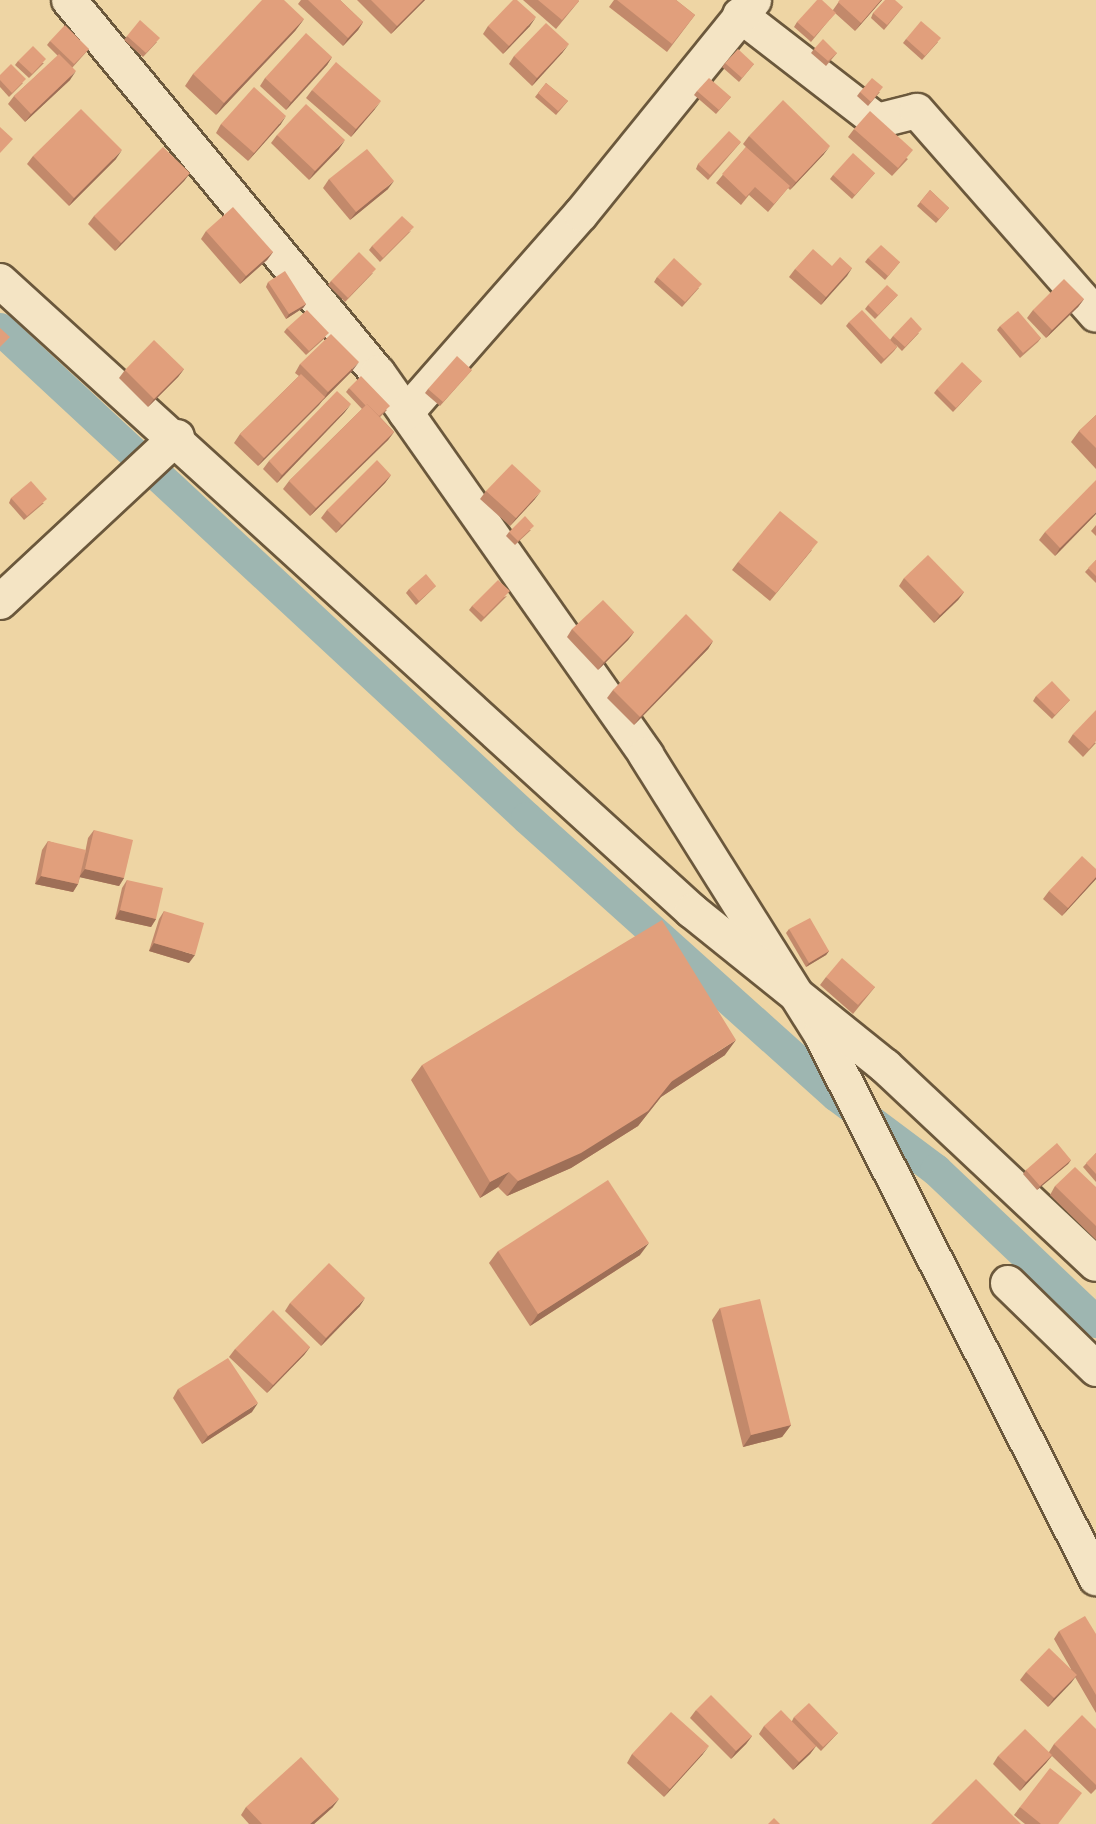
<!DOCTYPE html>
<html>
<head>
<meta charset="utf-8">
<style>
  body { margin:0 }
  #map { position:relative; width:1096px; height:1824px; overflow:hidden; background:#eed5a4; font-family:"IM FELL French Canon",serif }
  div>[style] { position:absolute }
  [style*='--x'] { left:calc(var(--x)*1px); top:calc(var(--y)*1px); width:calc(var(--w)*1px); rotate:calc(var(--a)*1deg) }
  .canal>* { height:32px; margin:-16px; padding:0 16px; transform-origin:16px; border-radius:16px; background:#9eb6b1 }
  .roads { filter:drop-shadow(2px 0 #6b583c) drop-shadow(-2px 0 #6b583c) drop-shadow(0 2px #6b583c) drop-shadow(0 -2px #6b583c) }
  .minor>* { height:34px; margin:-17px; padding:0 17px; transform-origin:17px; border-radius:17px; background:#f4e4c4 }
  .wall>* { inset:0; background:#c2896b }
  .shaded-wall>* { inset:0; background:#9e6f57 }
  .building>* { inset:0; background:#e19f7c }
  span { translate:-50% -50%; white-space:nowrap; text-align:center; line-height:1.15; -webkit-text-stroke:7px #f4e4c4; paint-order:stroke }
</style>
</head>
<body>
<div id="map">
  <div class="canal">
    <i style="--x:0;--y:329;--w:719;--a:42.86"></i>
    <i style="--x:527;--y:818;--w:416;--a:41.9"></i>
    <i style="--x:837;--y:1096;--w:124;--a:36.8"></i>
    <i style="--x:936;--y:1170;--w:221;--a:43.5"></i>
  </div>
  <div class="roads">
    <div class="minor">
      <i style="--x:69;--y:0;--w:484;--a:50.4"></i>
      <i style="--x:378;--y:373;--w:467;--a:54.9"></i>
      <i style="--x:646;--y:755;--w:329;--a:57.9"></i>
      <i style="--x:821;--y:1034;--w:610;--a:63.18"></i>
      <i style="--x:740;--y:15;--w:173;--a:37.7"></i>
      <i style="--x:877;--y:121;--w:41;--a:-14"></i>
      <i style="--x:917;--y:111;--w:271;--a:48.7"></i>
      <i style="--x:0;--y:281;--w:936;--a:42.31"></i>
      <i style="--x:692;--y:911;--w:248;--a:38.8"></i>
      <i style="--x:885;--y:1066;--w:289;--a:43.2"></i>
      <i style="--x:406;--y:413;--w:265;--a:-48.7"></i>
      <i style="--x:581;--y:214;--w:275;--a:-51"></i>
      <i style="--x:0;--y:602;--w:242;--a:-43"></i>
      <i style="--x:1008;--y:1283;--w:123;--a:44.3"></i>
    </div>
  </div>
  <div class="wall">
    <i style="clip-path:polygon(301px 0,340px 0,363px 22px,358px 30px,343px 46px,298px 4px)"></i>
    <i style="clip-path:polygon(357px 0,425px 0,391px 34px)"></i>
    <i style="clip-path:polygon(523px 0,578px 0,579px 1px,556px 29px)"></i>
    <i style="clip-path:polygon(614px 0,676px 0,695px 15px,667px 52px,609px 7px)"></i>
    <i style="clip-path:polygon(840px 0,882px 0,855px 31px,835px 13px,811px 42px,794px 27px,797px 22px,833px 10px)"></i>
    <i style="clip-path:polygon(903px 7px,884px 30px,871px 18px,873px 13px)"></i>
    <i style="clip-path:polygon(304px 19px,295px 31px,216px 115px,185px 86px,193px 74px)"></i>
    <i style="clip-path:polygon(488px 26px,530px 26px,503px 54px,483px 34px)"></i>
    <i style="clip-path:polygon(127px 36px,157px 42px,143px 57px,124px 40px)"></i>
    <i style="clip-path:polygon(906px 39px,938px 42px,922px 60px,903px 43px)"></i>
    <i style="clip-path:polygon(50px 41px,89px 49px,72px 68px,70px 80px,25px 122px,8px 104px,14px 96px,58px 56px,47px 45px)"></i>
    <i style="clip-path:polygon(814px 49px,837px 53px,826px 66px,811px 53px)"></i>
    <i style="clip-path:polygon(563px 52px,532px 86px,509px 64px,514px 56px)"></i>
    <i style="clip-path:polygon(332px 57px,327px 65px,286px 110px,260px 86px,265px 78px)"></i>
    <i style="clip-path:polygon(18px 61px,44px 63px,29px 78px,15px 65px)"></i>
    <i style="clip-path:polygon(725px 63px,754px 64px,739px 82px,722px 67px)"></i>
    <i style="clip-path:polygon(0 75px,23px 83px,9px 97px,0 87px)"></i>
    <i style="clip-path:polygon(546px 83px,568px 101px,556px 115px,535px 97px)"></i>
    <i style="clip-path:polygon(312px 90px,375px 109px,351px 137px,306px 98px)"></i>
    <i style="clip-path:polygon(697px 91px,731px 97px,716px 114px,694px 95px)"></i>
    <i style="clip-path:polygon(860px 92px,880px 92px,868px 106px,857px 96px)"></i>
    <i style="clip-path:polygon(221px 124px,281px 124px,248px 161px,216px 133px)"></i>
    <i style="clip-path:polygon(854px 129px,908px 159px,892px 176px,848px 137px)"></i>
    <i style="clip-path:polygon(277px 135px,339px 149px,309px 180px,271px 143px)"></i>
    <i style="clip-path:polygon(749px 136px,824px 154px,790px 190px,788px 188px,768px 212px,749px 195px,741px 205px,716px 183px,746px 147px,743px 144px)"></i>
    <i style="clip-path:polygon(741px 142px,708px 180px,696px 169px,698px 164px)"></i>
    <i style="clip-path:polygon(33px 156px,116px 159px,69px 206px,27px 164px)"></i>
    <i style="clip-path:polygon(190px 173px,184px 181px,115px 251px,88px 224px,94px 216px)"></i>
    <i style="clip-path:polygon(875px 173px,852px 199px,830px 179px,833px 175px)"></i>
    <i style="clip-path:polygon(329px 179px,388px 189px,350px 220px,323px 188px)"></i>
    <i style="clip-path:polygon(930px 190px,949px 208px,936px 223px,917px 206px)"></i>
    <i style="clip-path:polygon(206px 231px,273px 252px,267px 260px,240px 284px,201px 239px)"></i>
    <i style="clip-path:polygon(411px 231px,380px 262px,369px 250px,372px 246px)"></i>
    <i style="clip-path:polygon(868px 258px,900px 262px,885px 280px,865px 262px)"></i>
    <i style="clip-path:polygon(832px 266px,852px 268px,821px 305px,789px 277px,795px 269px)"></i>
    <i style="clip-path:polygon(373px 273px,345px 302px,328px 285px,331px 281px)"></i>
    <i style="clip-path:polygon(657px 277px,699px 288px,682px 307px,654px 282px)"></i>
    <i style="clip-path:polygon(268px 282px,306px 304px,303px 308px,286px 319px,266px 287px)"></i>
    <i style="clip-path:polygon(898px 295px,875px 319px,865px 309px,868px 305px)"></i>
    <i style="clip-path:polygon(1084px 299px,1078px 307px,1046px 338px,1027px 318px,1033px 310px)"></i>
    <i style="clip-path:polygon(849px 322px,890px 340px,893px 336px,919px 333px,902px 351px,895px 344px,897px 347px,894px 351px,881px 364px,846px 326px)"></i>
    <i style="clip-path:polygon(1000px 326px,1041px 338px,1038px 342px,1020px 358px,997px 330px)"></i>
    <i style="clip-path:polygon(287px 328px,326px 337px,306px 355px,284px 332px)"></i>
    <i style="clip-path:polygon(300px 364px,353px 370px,258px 466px,234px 443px,240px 434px,299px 376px,295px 373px)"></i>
    <i style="clip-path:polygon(184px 369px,178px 377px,148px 407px,119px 378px,125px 370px)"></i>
    <i style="clip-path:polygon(472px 370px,440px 406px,425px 393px,428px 389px)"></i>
    <i style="clip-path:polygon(982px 381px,953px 412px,934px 393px,937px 389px)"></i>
    <i style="clip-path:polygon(349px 388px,387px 410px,380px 417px,394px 432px,388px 440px,310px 516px,283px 489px,289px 481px,362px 409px,346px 392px)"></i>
    <i style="clip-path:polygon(345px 412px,277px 483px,263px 469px,269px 461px)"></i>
    <i style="clip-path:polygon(1096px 415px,1096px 469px,1071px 442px,1079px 431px)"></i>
    <i style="clip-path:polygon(391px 475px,385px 483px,336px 533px,321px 518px,327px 510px)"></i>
    <i style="clip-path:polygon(486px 491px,535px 499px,510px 526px,480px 499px)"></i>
    <i style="clip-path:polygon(11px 498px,44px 503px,24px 520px,9px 503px)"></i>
    <i style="clip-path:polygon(1096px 514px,1055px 556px,1039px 540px,1045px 532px)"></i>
    <i style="clip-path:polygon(1096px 525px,1096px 536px,1091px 531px)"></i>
    <i style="clip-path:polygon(531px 530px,515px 545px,506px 536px,509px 532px)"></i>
    <i style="clip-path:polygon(812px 550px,770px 601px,732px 570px,738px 562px)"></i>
    <i style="clip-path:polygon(1096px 560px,1096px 583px,1085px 572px)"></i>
    <i style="clip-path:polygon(904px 578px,964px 592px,958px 600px,934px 623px,899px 586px)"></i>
    <i style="clip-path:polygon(436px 586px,416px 605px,406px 593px,409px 589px)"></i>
    <i style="clip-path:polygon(507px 596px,481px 622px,469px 610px,472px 606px)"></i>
    <i style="clip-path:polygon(572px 629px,634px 632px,628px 640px,598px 670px,567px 637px)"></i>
    <i style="clip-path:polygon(713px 641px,708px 649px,634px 725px,607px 698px,613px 690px)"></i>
    <i style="clip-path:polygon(1036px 696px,1070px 700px,1052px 719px,1033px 701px)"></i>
    <i style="clip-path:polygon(1073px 734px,1096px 743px,1083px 757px,1068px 742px)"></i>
    <i style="clip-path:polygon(94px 830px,124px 878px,119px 886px,80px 877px,78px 884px,73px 892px,35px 884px,42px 850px,48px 841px,85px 853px,88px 838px)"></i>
    <i style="clip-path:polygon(1096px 869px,1096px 879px,1062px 916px,1043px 899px,1049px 891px)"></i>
    <i style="clip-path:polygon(127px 880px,156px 919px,151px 927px,115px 919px,122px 888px)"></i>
    <i style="clip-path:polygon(164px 911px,189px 963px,149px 951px,159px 919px)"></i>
    <i style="clip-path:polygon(789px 929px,829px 951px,826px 955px,806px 967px,786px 933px)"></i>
    <i style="clip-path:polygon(826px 977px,875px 987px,853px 1014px,820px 985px)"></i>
    <i style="clip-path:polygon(725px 1055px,661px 1097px,638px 1126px,571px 1168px,507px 1196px,498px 1187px,480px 1198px,411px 1080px,422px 1065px)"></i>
    <i style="clip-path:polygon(1096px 1153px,1096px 1182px,1083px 1167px)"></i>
    <i style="clip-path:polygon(1071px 1160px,1068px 1164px,1037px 1190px,1023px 1174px,1026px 1170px)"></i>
    <i style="clip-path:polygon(1055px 1186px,1096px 1187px,1096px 1240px,1050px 1195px)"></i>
    <i style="clip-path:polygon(498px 1251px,640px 1255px,530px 1326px,489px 1263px)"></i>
    <i style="clip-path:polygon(290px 1303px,360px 1306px,321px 1346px,285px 1311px)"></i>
    <i style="clip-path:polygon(720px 1308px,791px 1425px,782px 1437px,743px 1447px,712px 1320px)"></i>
    <i style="clip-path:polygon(310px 1347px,304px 1355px,267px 1393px,229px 1357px,235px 1349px)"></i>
    <i style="clip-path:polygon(178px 1389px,252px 1412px,202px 1444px,173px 1398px)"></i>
    <i style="clip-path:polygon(1059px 1631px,1096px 1634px,1096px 1713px,1075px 1677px,1048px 1707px,1020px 1680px,1026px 1672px,1071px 1669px,1054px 1639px)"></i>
    <i style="clip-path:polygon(696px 1710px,752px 1736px,746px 1744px,731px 1759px,690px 1718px)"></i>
    <i style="clip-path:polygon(794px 1717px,838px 1733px,821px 1751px,808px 1738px,816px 1746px,810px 1754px,793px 1770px,759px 1734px,764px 1726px,792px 1721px)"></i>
    <i style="clip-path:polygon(1096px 1729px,1096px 1789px,1091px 1794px,1052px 1756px,1046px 1763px,1020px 1791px,993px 1764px,998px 1756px,1049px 1752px,1054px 1744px)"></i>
    <i style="clip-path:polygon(632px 1754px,703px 1754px,664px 1797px,627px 1763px)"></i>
    <i style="clip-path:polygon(246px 1807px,333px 1807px,314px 1824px,249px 1824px,241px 1815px)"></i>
    <i style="clip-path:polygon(1020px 1807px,1059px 1824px,1025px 1824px,1014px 1815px)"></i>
  </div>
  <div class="shaded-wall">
    <i style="clip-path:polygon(423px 0,425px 0,391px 34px,397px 26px)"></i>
    <i style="clip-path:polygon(881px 0,882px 0,855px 31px,861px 23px)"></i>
    <i style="clip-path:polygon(536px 17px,530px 26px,503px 54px,509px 46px)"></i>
    <i style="clip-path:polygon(304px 19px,295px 31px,216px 115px,224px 103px)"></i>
    <i style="clip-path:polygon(363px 22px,358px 30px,343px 46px,348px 38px)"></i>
    <i style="clip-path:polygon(569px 44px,563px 52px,532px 86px,537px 78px)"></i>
    <i style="clip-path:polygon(332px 57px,327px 65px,286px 110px,291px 102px)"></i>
    <i style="clip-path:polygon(76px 71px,70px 80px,25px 122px,31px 114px)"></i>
    <i style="clip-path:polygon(381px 101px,375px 109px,351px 137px,356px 129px)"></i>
    <i style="clip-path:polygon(286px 116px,281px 124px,248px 161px,254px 153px)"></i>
    <i style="clip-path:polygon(345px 140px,339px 149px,309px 180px,315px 171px)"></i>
    <i style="clip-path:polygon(830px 146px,824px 154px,790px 190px,796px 182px)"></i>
    <i style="clip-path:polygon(122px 150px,116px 159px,69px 206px,74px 198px)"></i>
    <i style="clip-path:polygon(190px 173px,184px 181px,115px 251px,121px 243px)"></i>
    <i style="clip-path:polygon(394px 181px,388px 189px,350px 220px,356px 212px)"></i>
    <i style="clip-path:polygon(273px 252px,267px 260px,240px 284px,246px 276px)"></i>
    <i style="clip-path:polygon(852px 268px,847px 276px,821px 305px,826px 297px)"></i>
    <i style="clip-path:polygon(1084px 299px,1078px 307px,1046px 338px,1052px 330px)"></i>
    <i style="clip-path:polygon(306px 304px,303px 308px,286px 319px,289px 314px)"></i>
    <i style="clip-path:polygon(359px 362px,353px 370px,323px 400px,328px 392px)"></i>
    <i style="clip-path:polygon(184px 369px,178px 377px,148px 407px,154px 399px)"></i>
    <i style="clip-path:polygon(325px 397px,319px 405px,258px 466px,264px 458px)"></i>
    <i style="clip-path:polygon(351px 404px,345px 412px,277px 483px,282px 475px)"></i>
    <i style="clip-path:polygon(394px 432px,388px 440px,310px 516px,316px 508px)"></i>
    <i style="clip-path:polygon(391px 475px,385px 483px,336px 533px,342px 525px)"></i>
    <i style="clip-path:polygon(541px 491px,535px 499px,510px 526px,516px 518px)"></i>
    <i style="clip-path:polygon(1096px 512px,1096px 514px,1055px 556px,1060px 548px)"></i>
    <i style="clip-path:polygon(964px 592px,958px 600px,934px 623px,940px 615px)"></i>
    <i style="clip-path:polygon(634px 632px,628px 640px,598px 670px,604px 662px)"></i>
    <i style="clip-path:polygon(713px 641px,708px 649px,634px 725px,640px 717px)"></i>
    <i style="clip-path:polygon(85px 869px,124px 878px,119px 886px,79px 877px)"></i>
    <i style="clip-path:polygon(41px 876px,78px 884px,73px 892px,35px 884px)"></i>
    <i style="clip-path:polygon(1096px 877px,1096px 879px,1062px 916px,1068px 908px)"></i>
    <i style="clip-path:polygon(120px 910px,156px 919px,151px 927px,115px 919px)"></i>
    <i style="clip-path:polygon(154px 943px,195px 955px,189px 963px,149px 951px)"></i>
    <i style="clip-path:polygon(829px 951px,826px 955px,806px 967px,809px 963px)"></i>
    <i style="clip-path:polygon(736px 1040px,725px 1055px,661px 1097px,638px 1126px,571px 1168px,507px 1196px,518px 1181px)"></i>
    <i style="clip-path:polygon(1071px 1160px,1068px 1164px,1037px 1190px,1040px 1186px)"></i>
    <i style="clip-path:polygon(509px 1172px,498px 1187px,480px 1198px,490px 1182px)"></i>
    <i style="clip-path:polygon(649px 1243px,640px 1255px,530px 1326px,538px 1314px)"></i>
    <i style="clip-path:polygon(365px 1298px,360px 1306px,321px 1346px,326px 1338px)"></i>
    <i style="clip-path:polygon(310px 1347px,304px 1355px,267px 1393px,273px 1385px)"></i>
    <i style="clip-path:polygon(258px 1403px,252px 1412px,202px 1444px,208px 1436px)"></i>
    <i style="clip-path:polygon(791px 1425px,782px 1437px,743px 1447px,751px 1435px)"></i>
    <i style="clip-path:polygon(1077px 1675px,1071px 1683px,1048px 1707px,1054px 1698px)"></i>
    <i style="clip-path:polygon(752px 1736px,746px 1744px,731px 1759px,736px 1751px)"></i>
    <i style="clip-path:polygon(709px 1746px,703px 1754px,664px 1797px,670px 1789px)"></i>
    <i style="clip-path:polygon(816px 1746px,810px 1754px,793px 1770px,799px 1762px)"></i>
    <i style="clip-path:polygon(1052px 1755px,1046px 1763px,1020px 1791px,1026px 1782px)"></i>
    <i style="clip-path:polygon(339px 1799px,333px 1807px,314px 1824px,310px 1824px)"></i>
  </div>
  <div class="building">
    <i style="clip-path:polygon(262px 0,284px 0,304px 19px,224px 103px,193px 74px)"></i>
    <i style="clip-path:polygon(308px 0,340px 0,363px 22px,348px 38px)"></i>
    <i style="clip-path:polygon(371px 0,423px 0,397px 26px)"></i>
    <i style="clip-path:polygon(513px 0,517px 0,536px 17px,509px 46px,488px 26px)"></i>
    <i style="clip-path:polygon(538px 0,578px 0,579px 1px,562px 20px)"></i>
    <i style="clip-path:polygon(617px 0,676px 0,695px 15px,672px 44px)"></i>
    <i style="clip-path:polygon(817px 0,822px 0,836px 13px,814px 37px,797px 22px)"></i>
    <i style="clip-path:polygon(840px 0,881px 0,861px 23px,838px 2px)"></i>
    <i style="clip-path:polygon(885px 0,895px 0,903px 7px,887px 25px,873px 13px)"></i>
    <i style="clip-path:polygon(140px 20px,160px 38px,146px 53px,127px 36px)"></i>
    <i style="clip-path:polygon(921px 21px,941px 38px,925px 56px,906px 39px)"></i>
    <i style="clip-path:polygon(546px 23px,569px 44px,537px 78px,514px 56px)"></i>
    <i style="clip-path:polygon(65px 25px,89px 49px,74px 64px,50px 41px)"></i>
    <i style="clip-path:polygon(306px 33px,332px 57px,291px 102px,265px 78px)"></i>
    <i style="clip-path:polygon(823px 39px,837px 53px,828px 61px,814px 49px)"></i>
    <i style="clip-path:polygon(33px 46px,46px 59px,32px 74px,18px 61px)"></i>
    <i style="clip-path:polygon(738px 49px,754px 64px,742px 78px,725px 63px)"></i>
    <i style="clip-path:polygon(59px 54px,76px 71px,31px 114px,14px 96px)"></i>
    <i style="clip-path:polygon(336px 62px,381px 101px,356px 129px,312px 90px)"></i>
    <i style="clip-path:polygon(11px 64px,26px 79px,12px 93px,0 80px,0 75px)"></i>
    <i style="clip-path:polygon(709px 78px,731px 97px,719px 110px,697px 91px)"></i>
    <i style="clip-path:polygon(872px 78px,883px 87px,871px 102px,860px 92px)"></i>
    <i style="clip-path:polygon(546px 83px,568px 101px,558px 111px,538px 93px)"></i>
    <i style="clip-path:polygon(254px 87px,286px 116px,254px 153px,221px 124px)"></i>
    <i style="clip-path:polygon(783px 100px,830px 146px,796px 182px,749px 136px)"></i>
    <i style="clip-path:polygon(306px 104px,345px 140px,315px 171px,277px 135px)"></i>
    <i style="clip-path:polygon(81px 109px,122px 150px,74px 198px,33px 156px)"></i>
    <i style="clip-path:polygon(870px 111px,913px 150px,898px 168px,854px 129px)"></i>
    <i style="clip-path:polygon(0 127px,13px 139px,0 153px)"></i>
    <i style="clip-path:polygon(729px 131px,741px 142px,710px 175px,698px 164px)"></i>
    <i style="clip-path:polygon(163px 147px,190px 173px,121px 243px,94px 216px)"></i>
    <i style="clip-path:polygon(746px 147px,790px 186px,774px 204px,755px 187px,746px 197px,722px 174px)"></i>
    <i style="clip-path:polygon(367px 149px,394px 181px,356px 212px,329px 179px)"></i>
    <i style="clip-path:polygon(853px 153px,875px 173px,855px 195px,833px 175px)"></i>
    <i style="clip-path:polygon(930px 190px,949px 208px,939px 219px,920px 202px)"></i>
    <i style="clip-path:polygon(233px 207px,273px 252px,246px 276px,206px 231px)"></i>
    <i style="clip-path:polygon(402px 216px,414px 227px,383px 258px,372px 246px)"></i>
    <i style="clip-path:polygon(881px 245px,900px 262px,888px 276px,868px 258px)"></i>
    <i style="clip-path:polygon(813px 249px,832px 266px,840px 257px,852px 268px,826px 297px,795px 269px)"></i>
    <i style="clip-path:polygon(359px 252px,376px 269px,348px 298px,331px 281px)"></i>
    <i style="clip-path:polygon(674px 258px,702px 284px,685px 302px,657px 277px)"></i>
    <i style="clip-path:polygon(285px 271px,306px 304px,289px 314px,268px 282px)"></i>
    <i style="clip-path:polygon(1064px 279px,1084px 299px,1052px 330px,1033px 310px)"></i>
    <i style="clip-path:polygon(887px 285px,898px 295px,878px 315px,868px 305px)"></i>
    <i style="clip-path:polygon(307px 310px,329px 333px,309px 351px,287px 328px)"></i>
    <i style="clip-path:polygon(862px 310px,897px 347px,884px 359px,849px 322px)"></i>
    <i style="clip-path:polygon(1018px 311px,1041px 338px,1023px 353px,1000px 326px)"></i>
    <i style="clip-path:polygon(911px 317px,922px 329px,905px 347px,893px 336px)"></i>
    <i style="clip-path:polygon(0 328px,10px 337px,0 347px)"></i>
    <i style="clip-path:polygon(331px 334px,359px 362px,328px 392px,300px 364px)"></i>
    <i style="clip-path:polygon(154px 340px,184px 369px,154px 399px,125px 370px)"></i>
    <i style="clip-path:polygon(457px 356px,472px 370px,443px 402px,428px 389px)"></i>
    <i style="clip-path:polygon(962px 362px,982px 381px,956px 408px,937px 389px)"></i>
    <i style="clip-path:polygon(301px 374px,325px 397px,264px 458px,240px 434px)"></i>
    <i style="clip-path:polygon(361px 376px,390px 406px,379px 416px,367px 404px,366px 406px,349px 388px)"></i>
    <i style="clip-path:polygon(337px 391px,351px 404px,282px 475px,269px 461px)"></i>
    <i style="clip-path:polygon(367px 404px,394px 432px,316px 508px,289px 481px)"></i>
    <i style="clip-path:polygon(1096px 415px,1096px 448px,1079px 431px)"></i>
    <i style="clip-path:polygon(377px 460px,391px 475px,342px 525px,327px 510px)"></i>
    <i style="clip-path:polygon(512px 464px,541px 491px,516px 518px,486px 491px)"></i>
    <i style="clip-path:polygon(1096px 480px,1096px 512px,1060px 548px,1045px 532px)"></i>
    <i style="clip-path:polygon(31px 481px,47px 499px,27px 516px,11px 498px)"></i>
    <i style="clip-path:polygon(780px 511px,818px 542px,776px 593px,738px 562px)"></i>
    <i style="clip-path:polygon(525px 516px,534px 526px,518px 541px,509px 532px)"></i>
    <i style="clip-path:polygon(928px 555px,964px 592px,940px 615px,904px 578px)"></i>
    <i style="clip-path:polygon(1096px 560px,1096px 576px,1088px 568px)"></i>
    <i style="clip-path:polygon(426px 574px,436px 586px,419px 601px,409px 589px)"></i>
    <i style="clip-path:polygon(498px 580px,510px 591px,484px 617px,472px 606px)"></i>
    <i style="clip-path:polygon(603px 600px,634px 632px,604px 662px,572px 629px)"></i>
    <i style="clip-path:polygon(686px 614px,713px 641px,640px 717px,613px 690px)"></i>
    <i style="clip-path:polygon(1052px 681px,1070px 700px,1055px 715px,1036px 696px)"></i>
    <i style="clip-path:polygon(1096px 710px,1096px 741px,1089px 749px,1073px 734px)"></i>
    <i style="clip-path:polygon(94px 830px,133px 840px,124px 878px,85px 869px)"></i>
    <i style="clip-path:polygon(48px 841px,86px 850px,78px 884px,41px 876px)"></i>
    <i style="clip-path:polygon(1082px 856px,1096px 869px,1096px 877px,1068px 908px,1049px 891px)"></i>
    <i style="clip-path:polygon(127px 880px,163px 888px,156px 919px,120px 910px)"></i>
    <i style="clip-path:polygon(164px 911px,204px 923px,195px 955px,154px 943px)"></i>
    <i style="clip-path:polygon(810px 918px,829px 951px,809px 963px,789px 929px)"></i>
    <i style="clip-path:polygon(662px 920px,736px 1040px,672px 1081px,648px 1111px,581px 1153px,518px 1181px,509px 1172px,490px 1182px,422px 1065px)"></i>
    <i style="clip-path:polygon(842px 958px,875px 987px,858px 1005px,826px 977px)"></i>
    <i style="clip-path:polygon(1057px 1143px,1071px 1160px,1040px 1186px,1026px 1170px)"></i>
    <i style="clip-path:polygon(1096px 1153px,1096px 1174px,1086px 1163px)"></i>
    <i style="clip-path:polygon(1075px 1167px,1096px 1187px,1096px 1226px,1055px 1186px)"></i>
    <i style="clip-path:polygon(608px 1180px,649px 1243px,538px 1314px,498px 1251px)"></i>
    <i style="clip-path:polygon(329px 1263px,365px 1298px,326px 1338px,290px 1303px)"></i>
    <i style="clip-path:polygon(760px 1299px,791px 1425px,751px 1435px,720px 1308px)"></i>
    <i style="clip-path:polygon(273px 1310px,310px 1347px,273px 1385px,235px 1349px)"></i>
    <i style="clip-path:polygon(228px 1358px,258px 1403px,208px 1436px,178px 1389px)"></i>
    <i style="clip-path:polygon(1085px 1616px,1096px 1634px,1096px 1695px,1059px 1631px)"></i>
    <i style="clip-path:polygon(1049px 1648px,1077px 1675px,1054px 1698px,1026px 1672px)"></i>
    <i style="clip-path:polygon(711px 1695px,752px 1736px,736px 1751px,696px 1710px)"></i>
    <i style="clip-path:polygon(809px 1703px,838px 1733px,823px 1747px,794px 1717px)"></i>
    <i style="clip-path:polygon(781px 1710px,816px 1746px,799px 1762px,764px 1726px)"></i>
    <i style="clip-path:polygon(671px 1712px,709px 1746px,670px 1789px,632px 1754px)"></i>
    <i style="clip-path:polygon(1082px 1715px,1096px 1729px,1096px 1785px,1054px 1744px)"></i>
    <i style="clip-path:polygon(1025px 1729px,1052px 1755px,1026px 1782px,998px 1756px)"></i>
    <i style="clip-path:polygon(301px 1757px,339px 1799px,310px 1824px,262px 1824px,246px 1807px)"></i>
    <i style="clip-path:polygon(1050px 1768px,1082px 1793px,1058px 1824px,1041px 1824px,1020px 1807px)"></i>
    <i style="clip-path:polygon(976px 1779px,1021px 1824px,931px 1824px)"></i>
    <i style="clip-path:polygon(774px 1818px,780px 1824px,768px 1824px)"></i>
  </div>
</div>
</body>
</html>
